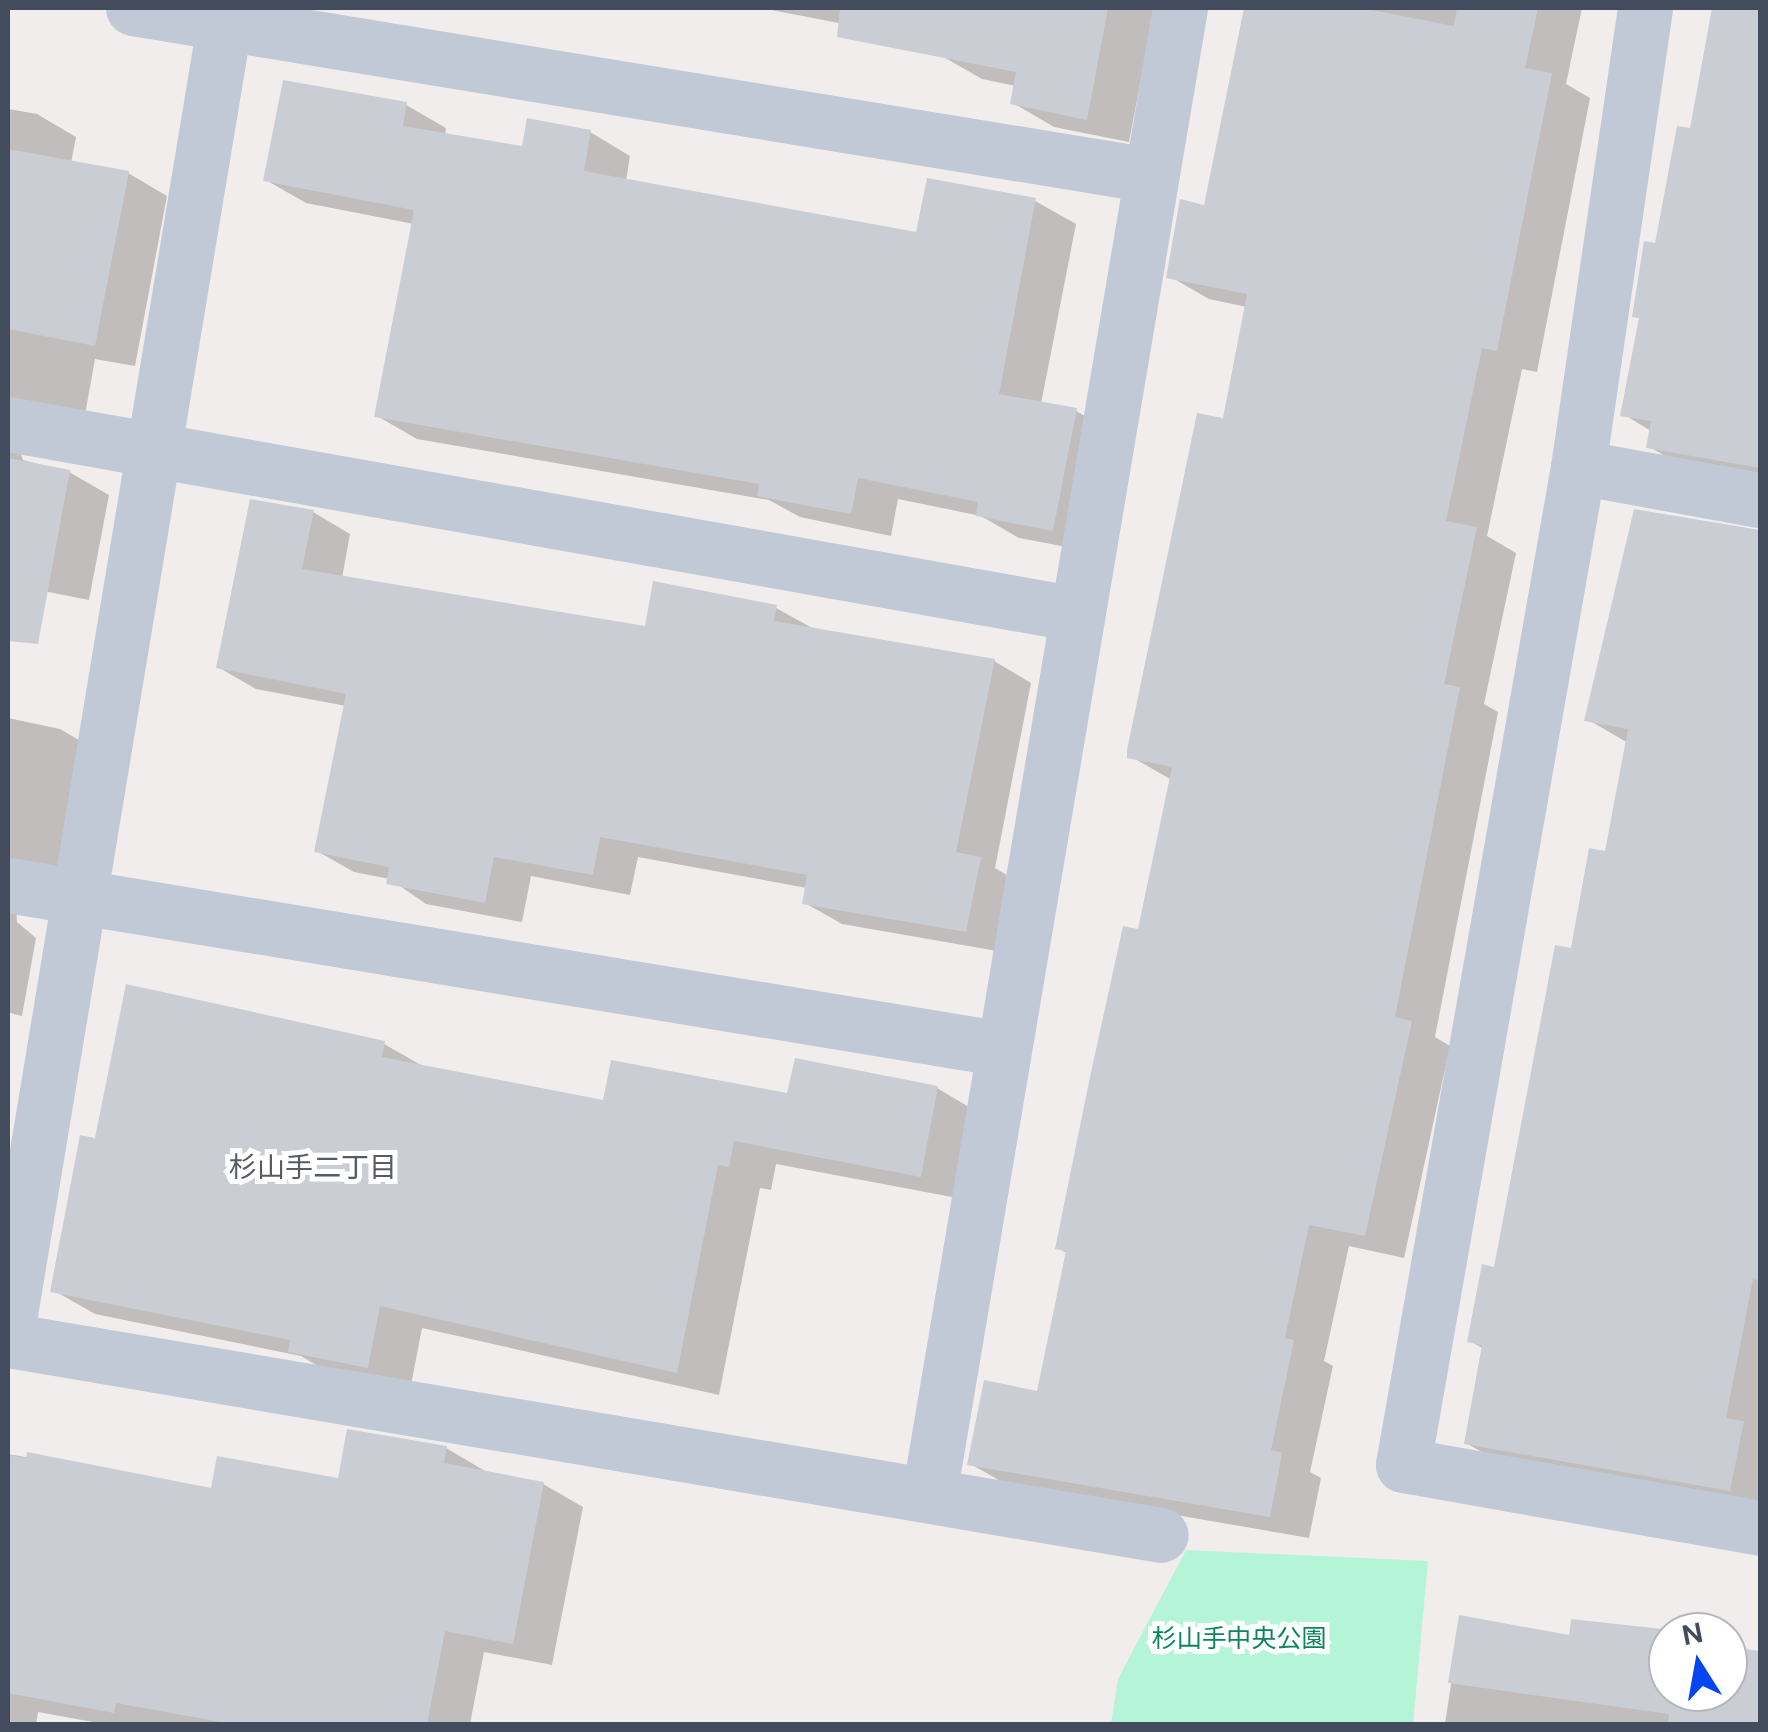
<!DOCTYPE html>
<html>
<head>
<meta charset="utf-8">
<style>
  body { margin:0 }
  #map { position:relative; width:1768px; height:1732px; overflow:hidden; background:#f0edec; font-family:"DM Sans","Noto Sans JP",sans-serif }
  div>[style] { position:absolute }
  [style*='--x'] { left:calc(var(--x)*1px); top:calc(var(--y)*1px); width:calc(var(--w)*1px); rotate:calc(var(--a)*1deg) }
  .green>* { inset:0; background:#b4f4d7 }
  .shadow>* { inset:0; background:#0003 }
  .building>* { inset:0; background:#cbcdd5 }
  .street>* { height:55px; margin:-27.5px; padding:0 27.5px; transform-origin:27.5px; border-radius:27.5px; background:#c1c9d6 }
  span { translate:-50% -50%; white-space:nowrap; text-align:center; line-height:1.15; -webkit-text-stroke:10px #fff; paint-order:stroke }
  .park-label { font-size:25px; color:#0c855c }
  .neighbourhood-label { font-size:28px; color:#585b62 }
  .frame { position:absolute; inset:0; border:10px solid #434c5c; pointer-events:none }
  .north { position:absolute; left:1648px; top:1612px; width:100px; height:100px; box-sizing:border-box; background:#fff; border:2px solid #b4b7be; border-radius:50%; rotate:349deg; font-size:28px; font-weight:700; line-height:40px; text-align:center; color:#434c5c }
  .north::after { content:''; display:block; margin:auto; width:35px; height:45px; background:#0445f2; clip-path:polygon(50% 0,100% 100%,50% 72%,0 100%) }
</style>
</head>
<body>
<div id="map">
  <div class="green">
    <i style="clip-path:polygon(1186px 1550px,1428px 1561px,1413px 1724px,1111px 1724px,1118px 1679px)"></i>
  </div>
  <div class="shadow">
    <i style="clip-path:polygon(761px 8px,1167px 8px,1149px 37px,1129px 142px,1054px 127px,1013px 103px,1016px 86px,982px 79px,940px 55px,943px 43px)"></i>
    <i style="clip-path:polygon(1247px 8px,1582px 8px,1566px 84px,1590px 98px,1537px 372px,1522px 369px,1487px 536px,1516px 553px,1484px 704px,1498px 712px,1435px 1037px,1450px 1046px,1404px 1258px,1349px 1246px,1324px 1361px,1333px 1366px,1310px 1472px,1321px 1478px,1309px 1538px,1009px 1486px,969px 1463px,1039px 1394px,1068px 1254px,1057px 1247px,1140px 932px,1170px 779px,1130px 756px,1225px 421px,1247px 307px,1209px 299px,1169px 276px,1206px 208px)"></i>
    <i style="clip-path:polygon(1715px 8px,1760px 8px,1760px 486px,1691px 471px,1648px 446px,1651px 431px,1623px 414px,1641px 319px,1634px 315px,1692px 131px)"></i>
    <i style="clip-path:polygon(406px 105px,446px 128px,445px 136px,524px 149px,590px 132px,630px 156px,626px 181px,918px 235px,1035px 201px,1076px 224px,1041px 404px,1076px 411px,1116px 434px,1093px 552px,1019px 538px,981px 516px,898px 499px,891px 536px,800px 517px,769px 500px,417px 439px,377px 416px,414px 224px,306px 203px,266px 180px)"></i>
    <i style="clip-path:polygon(8px 109px,37px 114px,76px 137px,71px 163px,128px 173px,167px 196px,135px 366px,95px 359px,84px 420px,16px 441px,23px 460px,69px 472px,109px 495px,89px 600px,8px 584px)"></i>
    <i style="clip-path:polygon(313px 512px,350px 534px,342px 578px,647px 628px,776px 608px,814px 629px,994px 661px,1031px 683px,995px 868px,1017px 881px,1003px 952px,842px 924px,805px 903px,807px 888px,638px 857px,630px 895px,531px 876px,522px 922px,426px 904px,390px 879px,354px 872px,317px 851px,346px 706px,256px 689px,218px 667px)"></i>
    <i style="clip-path:polygon(1760px 532px,1760px 1512px,1509px 1467px,1466px 1443px,1484px 1349px,1470px 1341px,1496px 1270px,1573px 951px,1607px 854px,1628px 743px,1587px 719px)"></i>
    <i style="clip-path:polygon(8px 718px,60px 729px,98px 751px,74px 870px,16px 902px,17px 922px,36px 938px,22px 1016px,10px 1013px,8px 1024px)"></i>
    <i style="clip-path:polygon(384px 1044px,428px 1069px,605px 1103px,937px 1088px,979px 1113px,963px 1199px,776px 1164px,771px 1190px,760px 1188px,719px 1395px,422px 1328px,410px 1390px,333px 1375px,301px 1356px,95px 1314px,53px 1290px,97px 1140px)"></i>
    <i style="clip-path:polygon(446px 1448px,485px 1471px,543px 1484px,583px 1507px,552px 1665px,484px 1652px,470px 1724px,104px 1724px,38px 1712px,36px 1724px,8px 1724px,8px 1454px,213px 1490px,340px 1481px)"></i>
    <i style="clip-path:polygon(1461px 1618px,1571px 1638px,1661px 1631px,1668px 1635px,1668px 1692px,1728px 1692px,1728px 1650px,1760px 1653px,1760px 1724px,1445px 1724px)"></i>
  </div>
  <div class="building">
    <i style="clip-path:polygon(840px 8px,1108px 8px,1087px 120px,1010px 104px,1016px 72px,837px 37px)"></i>
    <i style="clip-path:polygon(1244px 8px,1362px 8px,1454px 26px,1457px 8px,1538px 8px,1525px 68px,1552px 73px,1497px 351px,1482px 348px,1446px 521px,1477px 527px,1444px 684px,1460px 687px,1395px 1017px,1412px 1021px,1365px 1236px,1309px 1225px,1285px 1338px,1294px 1340px,1271px 1450px,1282px 1453px,1270px 1517px,967px 1465px,984px 1380px,1037px 1391px,1066px 1251px,1055px 1249px,1090px 1077px,1123px 926px,1138px 929px,1172px 767px,1127px 758px,1127px 750px,1197px 413px,1223px 418px,1247px 294px,1166px 278px,1180px 199px,1204px 205px)"></i>
    <i style="clip-path:polygon(1712px 8px,1760px 8px,1760px 468px,1646px 448px,1651px 421px,1620px 416px,1639px 318px,1632px 317px,1644px 241px,1655px 243px,1677px 126px,1690px 128px)"></i>
    <i style="clip-path:polygon(283px 80px,407px 102px,403px 126px,522px 146px,527px 118px,591px 130px,584px 171px,916px 232px,927px 178px,1036px 198px,999px 394px,1077px 408px,1053px 531px,976px 516px,978px 502px,858px 478px,851px 514px,757px 496px,759px 484px,374px 417px,414px 210px,263px 181px)"></i>
    <i style="clip-path:polygon(8px 149px,129px 171px,95px 346px,8px 329px)"></i>
    <i style="clip-path:polygon(8px 458px,70px 470px,38px 644px,8px 641px)"></i>
    <i style="clip-path:polygon(250px 499px,314px 510px,302px 569px,645px 626px,653px 581px,777px 605px,774px 621px,995px 659px,956px 852px,981px 857px,966px 932px,802px 904px,807px 875px,600px 837px,593px 875px,494px 857px,485px 903px,386px 884px,389px 867px,314px 852px,346px 694px,216px 668px)"></i>
    <i style="clip-path:polygon(1634px 509px,1760px 530px,1760px 1281px,1753px 1279px,1726px 1418px,1744px 1421px,1730px 1491px,1464px 1444px,1482px 1345px,1467px 1342px,1482px 1264px,1494px 1267px,1555px 945px,1571px 948px,1589px 848px,1605px 851px,1628px 729px,1584px 721px)"></i>
    <i style="clip-path:polygon(126px 984px,385px 1041px,382px 1057px,603px 1100px,611px 1060px,787px 1093px,795px 1058px,938px 1086px,921px 1177px,734px 1141px,729px 1167px,718px 1165px,677px 1373px,380px 1306px,368px 1368px,288px 1352px,290px 1340px,50px 1292px,80px 1135px,95px 1138px)"></i>
    <i style="clip-path:polygon(347px 1429px,447px 1446px,444px 1463px,544px 1482px,513px 1644px,445px 1631px,427px 1724px,232px 1724px,116px 1703px,114px 1713px,8px 1693px,8px 1455px,26px 1458px,27px 1452px,211px 1488px,217px 1456px,338px 1478px)"></i>
    <i style="clip-path:polygon(1459px 1615px,1569px 1635px,1571px 1619px,1662px 1629px,1661px 1639px,1668px 1640px,1668px 1692px,1728px 1692px,1728px 1647px,1760px 1651px,1760px 1724px,1668px 1724px,1669px 1714px,1448px 1683px)"></i>
  </div>
  <div class="street">
    <i style="--x:133;--y:8;--w:1031;--a:9.33"></i>
    <i style="--x:1645;--y:8;--w:464;--a:98.3"></i>
    <i style="--x:1578;--y:467;--w:1013;--a:99.95"></i>
    <i style="--x:1403;--y:1465;--w:363;--a:10"></i>
    <i style="--x:8;--y:424;--w:1086;--a:10.08"></i>
    <i style="--x:1578;--y:467;--w:185;--a:10.3"></i>
    <i style="--x:8;--y:885;--w:1008;--a:9.36"></i>
    <i style="--x:8;--y:1326;--w:1336;--a:-80.57"></i>
    <i style="--x:8;--y:1340;--w:1169;--a:9.6"></i>
    <i style="--x:929;--y:1495;--w:1508;--a:-80.42"></i>
  </div>
  <div class="park-label">
    <span style="left:1239px;top:1639px">杉山手中央公園</span>
  </div>
  <div class="neighbourhood-label">
    <span style="left:313px;top:1168px">杉山手二丁目</span>
  </div>
  <div class="frame"></div>
  <div class="north">N</div>
</div>
</body>
</html>
